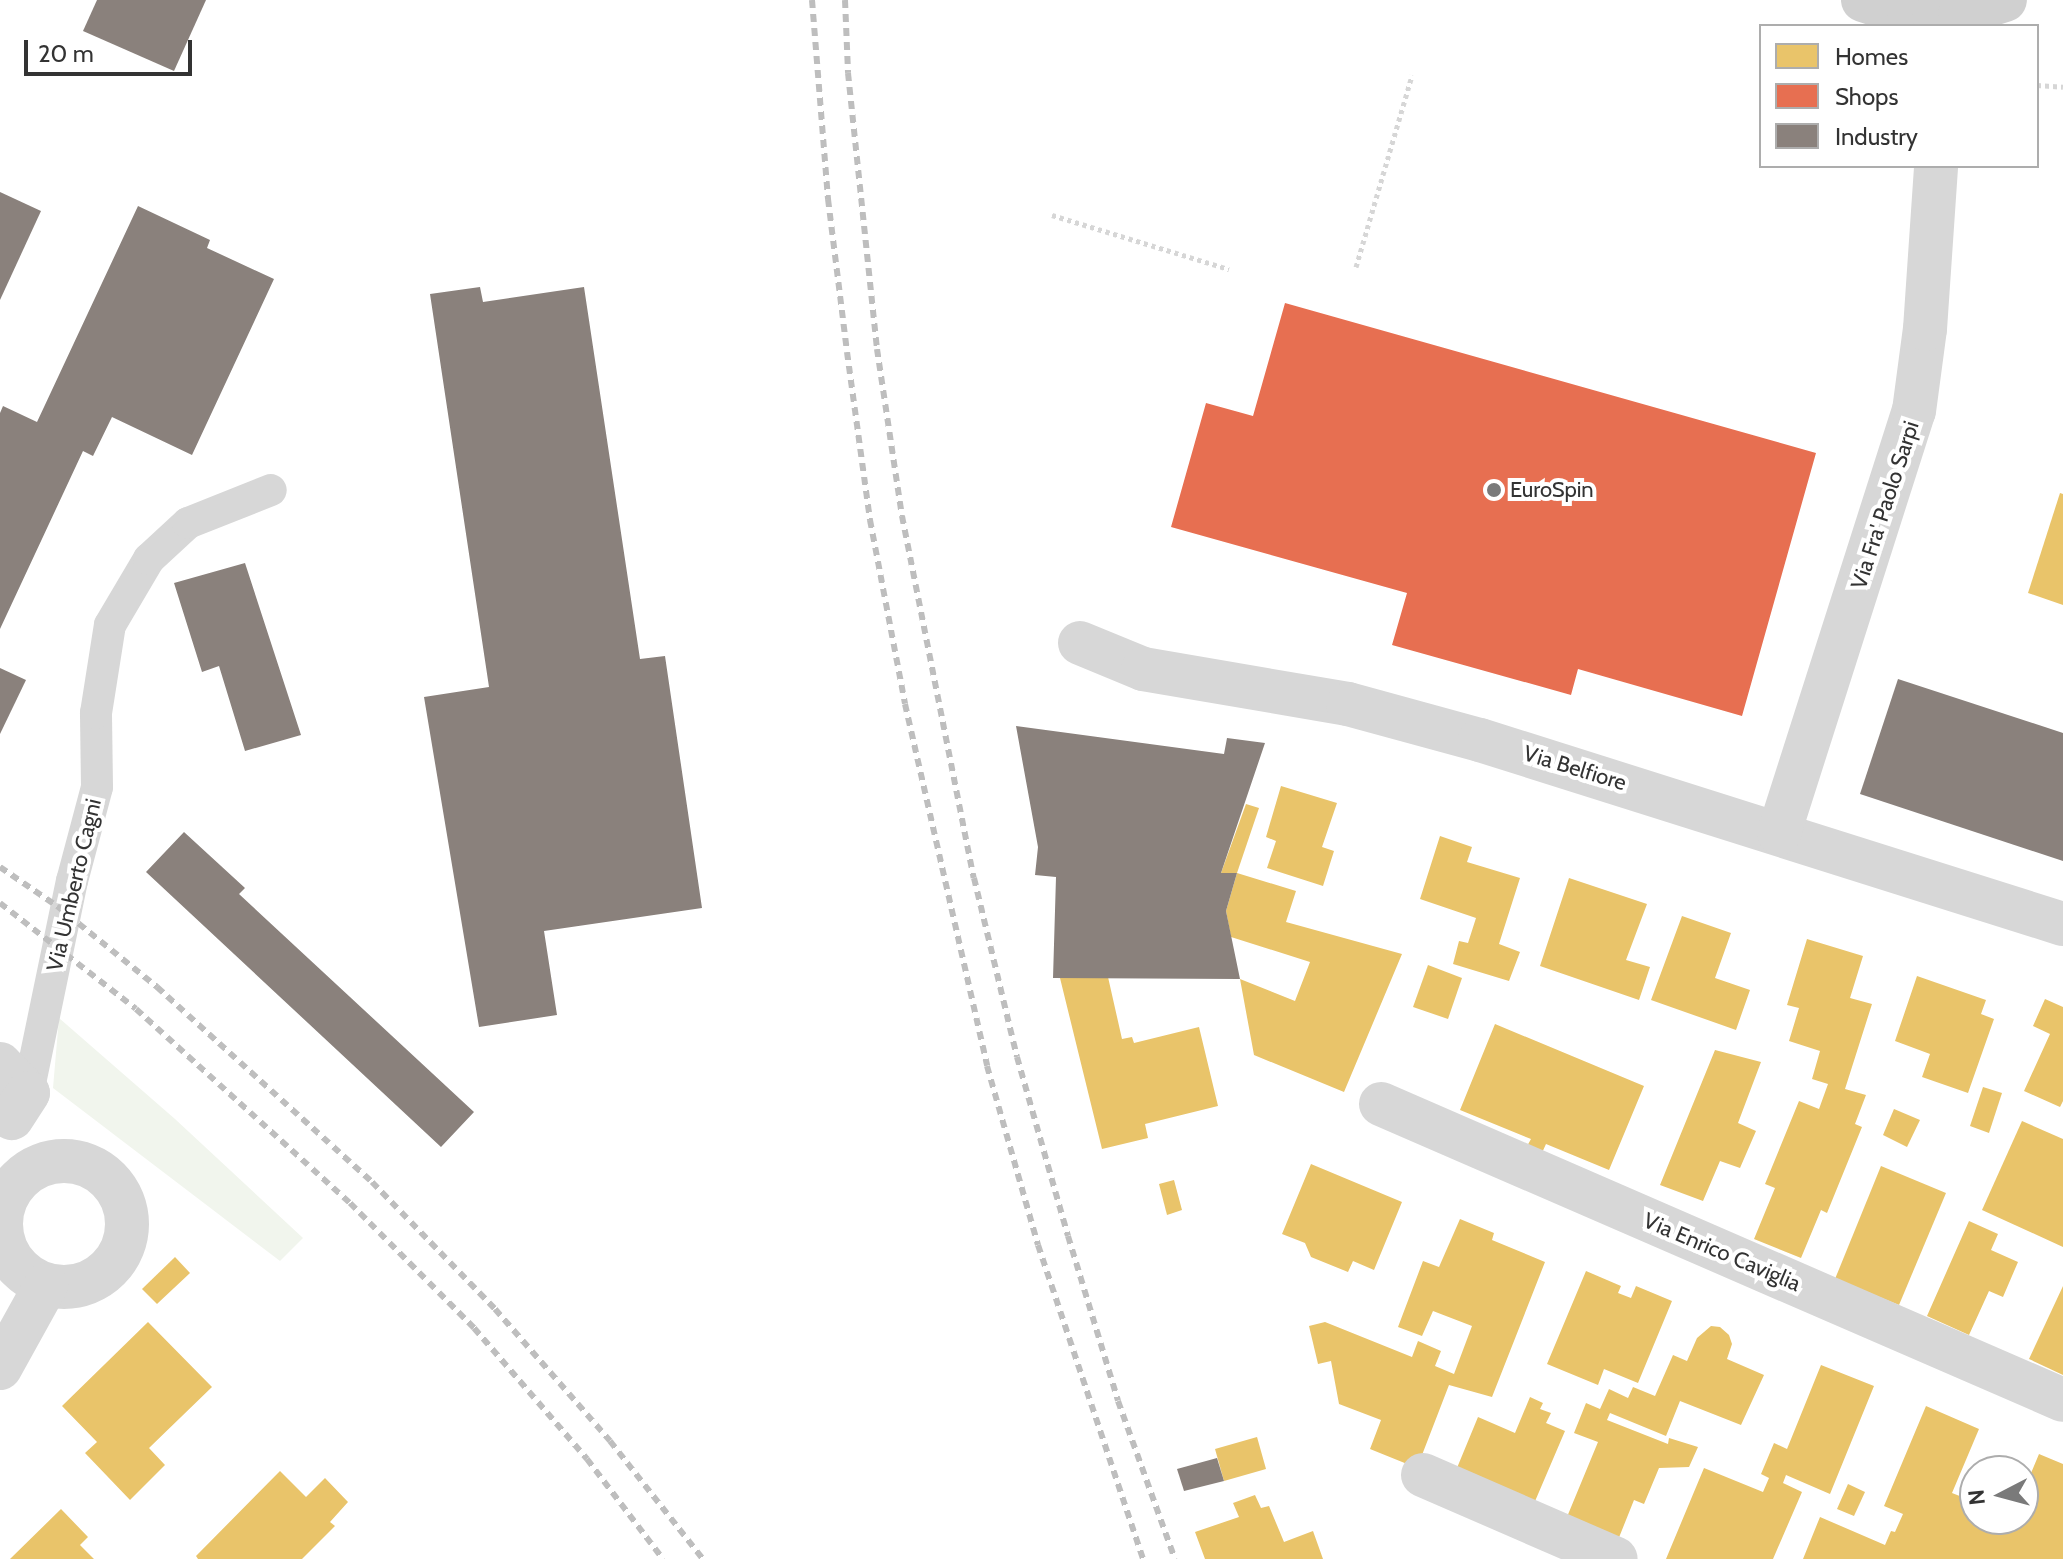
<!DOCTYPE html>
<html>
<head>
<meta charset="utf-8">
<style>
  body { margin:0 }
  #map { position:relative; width:2063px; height:1559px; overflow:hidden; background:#fff; font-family:Cabin,sans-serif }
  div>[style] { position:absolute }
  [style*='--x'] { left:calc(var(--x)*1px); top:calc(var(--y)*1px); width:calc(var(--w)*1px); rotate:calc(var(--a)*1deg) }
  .green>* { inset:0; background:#f1f5ed }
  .homes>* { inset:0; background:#e9c46a }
  .shops>* { inset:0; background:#e76f51 }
  .industry>* { inset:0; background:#8a817c }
  .path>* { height:5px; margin-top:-2.5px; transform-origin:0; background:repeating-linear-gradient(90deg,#d6d6d6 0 4px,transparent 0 8px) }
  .service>* { height:32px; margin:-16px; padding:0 16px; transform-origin:16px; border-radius:16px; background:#d7d7d7 }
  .minor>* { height:44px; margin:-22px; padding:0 22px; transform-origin:22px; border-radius:22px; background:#d7d7d7 }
  .minor>.ring { margin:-22px; padding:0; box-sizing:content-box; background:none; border:44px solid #d7d7d7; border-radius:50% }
  .secondary>* { height:44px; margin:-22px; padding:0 22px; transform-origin:22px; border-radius:22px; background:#d0d0d0 }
  .rail>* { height:6px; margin-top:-3px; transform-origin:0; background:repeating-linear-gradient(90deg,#bebebe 0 8px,transparent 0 14px) }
  .dots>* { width:22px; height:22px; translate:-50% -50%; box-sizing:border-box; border:4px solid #fff; border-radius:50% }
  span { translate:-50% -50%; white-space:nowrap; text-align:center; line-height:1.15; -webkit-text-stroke:8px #fff; paint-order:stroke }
  .poi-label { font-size:22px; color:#333 }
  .left { translate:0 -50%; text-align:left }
  .street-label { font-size:22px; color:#333 }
  .legend { position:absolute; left:1759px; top:24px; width:280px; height:144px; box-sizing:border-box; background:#fff; border:2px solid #adadad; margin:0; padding:10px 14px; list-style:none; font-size:24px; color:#333 }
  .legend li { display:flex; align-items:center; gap:16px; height:40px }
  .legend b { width:40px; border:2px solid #adadad }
  .north { position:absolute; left:1959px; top:1455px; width:80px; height:80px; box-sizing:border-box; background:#fff; border:2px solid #adadad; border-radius:50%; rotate:264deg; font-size:22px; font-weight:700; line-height:32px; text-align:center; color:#333 }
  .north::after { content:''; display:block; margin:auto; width:28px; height:36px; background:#7a7a7a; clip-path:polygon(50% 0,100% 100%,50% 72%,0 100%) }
  .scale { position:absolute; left:24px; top:40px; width:168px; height:36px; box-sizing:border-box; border:4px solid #333; border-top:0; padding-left:10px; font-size:24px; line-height:28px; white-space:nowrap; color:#333; -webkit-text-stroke:6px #fff; paint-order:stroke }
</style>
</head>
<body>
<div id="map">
  <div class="green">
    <i style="clip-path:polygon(59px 1018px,175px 1119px,303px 1238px,280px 1261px,53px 1088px)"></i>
  </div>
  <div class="homes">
    <i style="clip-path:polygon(2060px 493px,2063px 494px,2063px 605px,2028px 593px)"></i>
    <i style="clip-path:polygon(1281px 786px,1337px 803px,1322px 847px,1334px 851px,1323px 886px,1267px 868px,1276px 841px,1266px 837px)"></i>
    <i style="clip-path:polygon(1246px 804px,1259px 808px,1237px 873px,1221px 873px)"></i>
    <i style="clip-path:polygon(1440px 836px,1472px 847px,1467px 862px,1520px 878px,1499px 944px,1520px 952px,1509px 981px,1453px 964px,1459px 941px,1468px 943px,1476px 918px,1420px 899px)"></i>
    <i style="clip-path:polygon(1237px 873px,1296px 891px,1286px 922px,1402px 954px,1344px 1092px,1254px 1055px,1240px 979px,1295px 1001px,1310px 962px,1231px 937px,1226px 911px)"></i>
    <i style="clip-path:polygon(1569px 878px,1647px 904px,1626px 960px,1650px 967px,1639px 1000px,1540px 966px)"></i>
    <i style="clip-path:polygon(1682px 916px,1731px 933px,1715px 978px,1750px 990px,1736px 1030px,1651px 1000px)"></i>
    <i style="clip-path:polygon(1807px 939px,1863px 956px,1850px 998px,1872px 1004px,1845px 1089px,1866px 1095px,1855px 1124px,1862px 1127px,1827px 1213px,1821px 1210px,1801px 1258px,1754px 1239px,1775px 1188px,1765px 1184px,1799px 1101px,1819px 1109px,1828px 1084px,1812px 1079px,1820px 1051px,1789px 1041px,1799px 1008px,1787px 1005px)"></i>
    <i style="clip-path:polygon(1428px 965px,1462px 978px,1448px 1019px,1413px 1007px)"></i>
    <i style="clip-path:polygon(1917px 976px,1986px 1000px,1981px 1014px,1994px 1019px,1968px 1093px,1922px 1077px,1930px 1054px,1895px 1041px)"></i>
    <i style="clip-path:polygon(1108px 977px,1122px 1039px,1132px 1037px,1134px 1043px,1199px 1027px,1218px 1106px,1145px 1124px,1148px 1138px,1102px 1149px,1060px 978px)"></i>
    <i style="clip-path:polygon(2045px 999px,2063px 1007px,2063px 1101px,2060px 1107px,2024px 1091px,2050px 1034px,2033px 1026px)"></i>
    <i style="clip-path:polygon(1495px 1024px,1644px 1086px,1609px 1170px,1546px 1144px,1541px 1155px,1526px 1148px,1531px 1139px,1460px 1110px)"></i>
    <i style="clip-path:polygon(1715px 1050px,1761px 1062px,1738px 1123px,1756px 1131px,1740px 1168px,1720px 1161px,1703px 1201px,1660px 1185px)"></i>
    <i style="clip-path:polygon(1983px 1087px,2002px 1093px,1989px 1133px,1970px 1126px)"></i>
    <i style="clip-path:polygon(1894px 1109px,1920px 1120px,1907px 1147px,1883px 1135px)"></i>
    <i style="clip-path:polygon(2022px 1121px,2063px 1139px,2063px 1247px,1982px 1210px)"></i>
    <i style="clip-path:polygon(1311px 1164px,1402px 1202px,1374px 1270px,1353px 1261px,1348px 1272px,1311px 1257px,1305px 1243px,1282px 1234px)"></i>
    <i style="clip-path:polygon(1881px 1166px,1946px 1193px,1899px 1305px,1835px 1279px)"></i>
    <i style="clip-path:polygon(1174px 1180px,1182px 1210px,1167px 1215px,1159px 1184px)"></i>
    <i style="clip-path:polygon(1460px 1219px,1494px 1233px,1492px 1240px,1545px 1262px,1492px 1397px,1449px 1385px,1417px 1468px,1370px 1449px,1381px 1420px,1339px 1404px,1331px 1361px,1318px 1364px,1309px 1326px,1325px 1322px,1412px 1357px,1418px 1341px,1441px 1351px,1435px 1366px,1454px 1374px,1472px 1326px,1433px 1311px,1422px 1336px,1398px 1327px,1423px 1261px,1439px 1267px)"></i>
    <i style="clip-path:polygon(1969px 1221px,1998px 1234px,1991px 1250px,2018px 1262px,2003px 1297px,1989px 1291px,1969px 1335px,1927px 1316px)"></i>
    <i style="clip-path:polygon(175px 1257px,190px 1273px,157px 1304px,142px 1289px)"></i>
    <i style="clip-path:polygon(1586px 1271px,1621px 1286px,1618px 1293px,1631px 1298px,1636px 1286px,1672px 1301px,1638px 1383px,1604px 1369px,1598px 1385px,1547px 1364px)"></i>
    <i style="clip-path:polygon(2063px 1286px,2063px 1375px,2029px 1359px)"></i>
    <i style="clip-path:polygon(148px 1322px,212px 1387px,149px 1448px,165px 1465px,130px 1500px,85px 1453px,97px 1442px,62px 1406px)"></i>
    <i style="clip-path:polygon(1711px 1326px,1720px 1327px,1729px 1335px,1732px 1344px,1727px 1359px,1764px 1375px,1741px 1425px,1680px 1401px,1666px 1436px,1610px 1413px,1607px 1420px,1668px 1444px,1669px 1438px,1698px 1447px,1689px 1467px,1659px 1468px,1644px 1504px,1634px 1500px,1614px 1550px,1562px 1529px,1598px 1442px,1574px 1433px,1586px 1403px,1600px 1409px,1609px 1389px,1628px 1398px,1633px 1387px,1655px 1396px,1673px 1355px,1687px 1361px,1697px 1338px)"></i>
    <i style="clip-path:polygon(1821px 1365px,1874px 1386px,1830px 1494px,1786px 1475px,1783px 1483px,1802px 1492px,1773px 1559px,1666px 1559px,1704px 1468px,1763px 1492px,1769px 1478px,1761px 1474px,1774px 1443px,1787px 1449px)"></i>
    <i style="clip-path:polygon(1530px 1397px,1543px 1403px,1540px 1409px,1551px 1413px,1546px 1423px,1565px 1431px,1530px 1513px,1452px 1480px,1478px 1417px,1515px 1433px)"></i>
    <i style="clip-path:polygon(1926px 1406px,1979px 1429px,1952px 1493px,1975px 1502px,1975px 1519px,2023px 1519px,2023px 1492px,2039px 1454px,2063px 1464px,2063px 1559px,1803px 1559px,1820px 1517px,1885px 1545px,1891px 1531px,1895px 1532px,1903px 1514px,1884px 1506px)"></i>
    <i style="clip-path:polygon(1257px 1437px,1266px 1469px,1224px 1481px,1215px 1449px)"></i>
    <i style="clip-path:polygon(280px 1471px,306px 1497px,325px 1478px,348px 1502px,330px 1522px,335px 1526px,302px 1559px,198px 1559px,196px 1556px)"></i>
    <i style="clip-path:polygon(1848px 1484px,1865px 1492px,1854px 1516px,1837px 1509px)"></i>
    <i style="clip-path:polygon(1255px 1495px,1261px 1508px,1269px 1506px,1284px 1542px,1313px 1531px,1323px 1559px,1205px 1559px,1195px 1532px,1239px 1517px,1233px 1503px)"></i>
    <i style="clip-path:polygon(61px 1509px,88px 1537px,80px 1545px,94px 1559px,10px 1559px)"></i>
  </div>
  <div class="shops">
    <i style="clip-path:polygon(1285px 303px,1816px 453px,1742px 716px,1578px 669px,1571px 695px,1392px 645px,1407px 593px,1171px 527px,1206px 403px,1253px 416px)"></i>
  </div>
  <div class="industry">
    <i style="clip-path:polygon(97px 0,206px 0,174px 71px,83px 31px)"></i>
    <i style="clip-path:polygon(0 192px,41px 211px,0 300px)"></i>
    <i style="clip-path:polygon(138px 206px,210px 240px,207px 248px,274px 279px,192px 455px,112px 417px,93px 456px,83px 451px,0 629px,0 413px,3px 406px,37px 422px)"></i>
    <i style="clip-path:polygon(480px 287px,483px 302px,584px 287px,640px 659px,665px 656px,702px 908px,544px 931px,557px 1015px,479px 1027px,424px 697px,489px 687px,430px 294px)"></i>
    <i style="clip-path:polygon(245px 563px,301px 735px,245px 751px,219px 666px,202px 672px,174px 583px)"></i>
    <i style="clip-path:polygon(0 668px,26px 680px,0 734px)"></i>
    <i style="clip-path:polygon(1898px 679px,2063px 733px,2063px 861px,1860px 794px)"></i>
    <i style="clip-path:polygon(1016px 726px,1224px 754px,1227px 738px,1265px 743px,1221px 873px,1237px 873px,1226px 911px,1240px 979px,1053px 978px,1056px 877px,1035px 875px,1038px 847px)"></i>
    <i style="clip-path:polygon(184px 832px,245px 888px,239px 894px,474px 1112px,441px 1147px,146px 872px)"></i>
    <i style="clip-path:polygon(1217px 1458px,1224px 1481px,1184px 1491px,1177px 1469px)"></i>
  </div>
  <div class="path">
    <i style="--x:2037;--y:85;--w:26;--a:4"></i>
    <i style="--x:1052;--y:215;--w:185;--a:17"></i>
    <i style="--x:1356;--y:267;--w:200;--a:-73.7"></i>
  </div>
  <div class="service">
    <i style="--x:28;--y:1093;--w:217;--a:-78.3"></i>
    <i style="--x:72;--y:881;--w:97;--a:-75.1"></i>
    <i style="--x:97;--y:787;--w:74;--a:-90.8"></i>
    <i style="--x:96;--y:713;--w:89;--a:-81"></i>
    <i style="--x:110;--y:625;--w:77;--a:-59.4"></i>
    <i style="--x:149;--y:559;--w:53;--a:-42.7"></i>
    <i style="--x:188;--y:523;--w:89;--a:-21.7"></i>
  </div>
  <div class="minor">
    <i style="--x:1080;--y:643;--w:68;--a:22.4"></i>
    <i style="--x:1143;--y:669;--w:208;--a:9.7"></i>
    <i style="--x:1348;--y:704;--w:137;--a:15.3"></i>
    <i style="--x:1480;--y:740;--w:611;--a:17.52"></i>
    <i style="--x:1779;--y:833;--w:443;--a:-72.3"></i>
    <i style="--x:1914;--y:411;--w:83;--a:-82.4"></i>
    <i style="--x:1925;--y:329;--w:163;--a:-86.1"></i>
    <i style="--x:0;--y:1064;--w:40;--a:46"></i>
    <i style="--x:28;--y:1093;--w:30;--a:123"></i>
    <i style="--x:1381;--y:1104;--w:743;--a:23.46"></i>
    <i class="ring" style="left:1px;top:1161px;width:82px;height:82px"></i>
    <i style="--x:0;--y:1368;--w:95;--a:-61"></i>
    <i style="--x:1423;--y:1475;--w:210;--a:23.5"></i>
  </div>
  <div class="secondary">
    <i style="--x:1863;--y:0;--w:48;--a:18.1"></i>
    <i style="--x:1909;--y:15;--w:25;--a:2"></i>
    <i style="--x:1934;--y:16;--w:26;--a:-4"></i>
    <i style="--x:1960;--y:14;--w:47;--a:-17.3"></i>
  </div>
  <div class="rail">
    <i style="--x:812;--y:0;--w:200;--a:85.4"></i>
    <i style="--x:828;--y:199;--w:154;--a:82.9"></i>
    <i style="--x:847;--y:352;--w:170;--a:82.2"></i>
    <i style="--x:870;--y:520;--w:187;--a:79.2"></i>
    <i style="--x:905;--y:704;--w:371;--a:77.2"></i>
    <i style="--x:987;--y:1066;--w:186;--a:74.1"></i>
    <i style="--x:1038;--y:1245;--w:331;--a:71.5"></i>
    <i style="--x:845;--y:0;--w:73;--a:87.6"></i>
    <i style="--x:848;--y:73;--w:278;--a:84"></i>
    <i style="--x:877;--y:349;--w:169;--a:81.5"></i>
    <i style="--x:902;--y:516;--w:369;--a:78.8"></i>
    <i style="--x:974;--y:878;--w:184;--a:76.5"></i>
    <i style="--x:1017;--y:1057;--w:186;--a:74.1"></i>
    <i style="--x:1068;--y:1236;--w:172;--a:73.1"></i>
    <i style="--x:1118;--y:1401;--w:168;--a:70.2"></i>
    <i style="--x:0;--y:867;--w:69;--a:34.4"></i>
    <i style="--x:57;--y:906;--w:129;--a:39"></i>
    <i style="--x:157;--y:987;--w:290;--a:42.2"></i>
    <i style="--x:372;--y:1182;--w:177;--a:45.9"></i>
    <i style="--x:495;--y:1309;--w:175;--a:48.9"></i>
    <i style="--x:610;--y:1441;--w:150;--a:51.8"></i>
    <i style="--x:0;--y:903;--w:172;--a:37.9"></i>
    <i style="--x:136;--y:1009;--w:289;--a:42.2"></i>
    <i style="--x:350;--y:1203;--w:176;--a:45.2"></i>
    <i style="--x:474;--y:1328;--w:173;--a:49.2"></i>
    <i style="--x:587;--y:1459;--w:126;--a:52.8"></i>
  </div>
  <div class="dots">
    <i style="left:1494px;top:490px;background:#7a7a7a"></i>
  </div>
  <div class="poi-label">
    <span class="left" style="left:1510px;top:490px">EuroSpin</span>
  </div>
  <div class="street-label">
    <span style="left:1885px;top:505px;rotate:-72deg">Via Fra' Paolo Sarpi</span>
    <span style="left:1575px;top:768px;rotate:17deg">Via Belfiore</span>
    <span style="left:74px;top:885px;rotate:-77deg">Via Umberto Cagni</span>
    <span style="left:1722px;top:1252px;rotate:23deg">Via Enrico Caviglia</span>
  </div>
  <ul class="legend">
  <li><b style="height:22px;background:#e9c46a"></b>Homes</li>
  <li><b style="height:22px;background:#e76f51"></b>Shops</li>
  <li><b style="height:22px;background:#8a817c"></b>Industry</li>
  </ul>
  <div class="north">N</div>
  <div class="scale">20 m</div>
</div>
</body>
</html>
